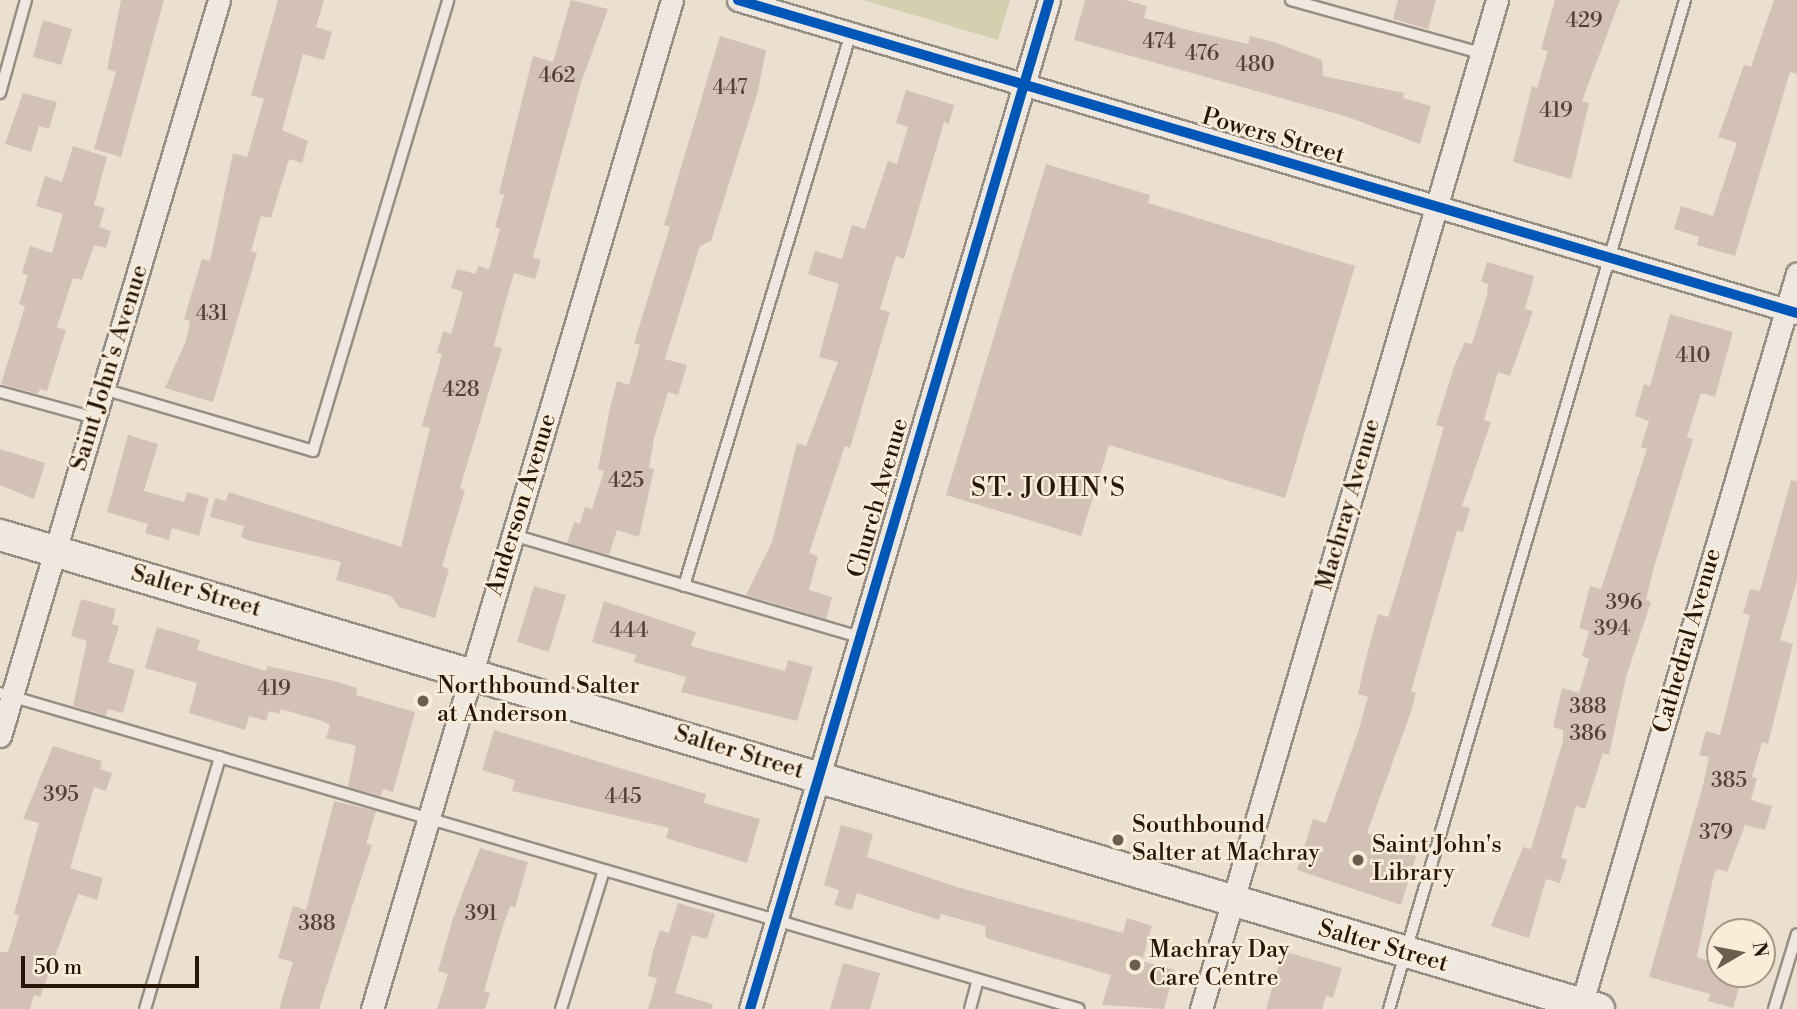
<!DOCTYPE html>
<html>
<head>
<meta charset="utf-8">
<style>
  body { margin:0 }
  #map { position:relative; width:1797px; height:1009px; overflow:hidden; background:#ebe0d0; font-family:"Libre Bodoni",serif }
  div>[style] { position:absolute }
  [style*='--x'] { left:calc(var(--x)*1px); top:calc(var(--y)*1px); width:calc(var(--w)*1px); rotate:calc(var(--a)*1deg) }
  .green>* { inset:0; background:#d2d0ae }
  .building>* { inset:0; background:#d3c1b6 }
  .roads { filter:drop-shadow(2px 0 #968e83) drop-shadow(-2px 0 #968e83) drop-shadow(0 2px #968e83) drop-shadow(0 -2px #968e83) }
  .lane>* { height:10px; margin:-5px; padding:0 5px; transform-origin:5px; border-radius:5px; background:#eee8e0 }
  .street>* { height:21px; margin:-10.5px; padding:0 10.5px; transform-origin:10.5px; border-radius:10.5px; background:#eee8e0 }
  .secondary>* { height:30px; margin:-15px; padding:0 15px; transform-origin:15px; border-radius:15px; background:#eee8e0 }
  .cycleway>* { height:10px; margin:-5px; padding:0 5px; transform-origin:5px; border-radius:5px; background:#0057b8 }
  .dots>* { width:19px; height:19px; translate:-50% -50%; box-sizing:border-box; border:4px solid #f9edd9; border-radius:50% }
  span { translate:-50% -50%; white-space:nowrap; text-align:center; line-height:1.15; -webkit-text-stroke:5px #f9edd9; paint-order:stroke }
  .number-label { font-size:21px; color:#534134 }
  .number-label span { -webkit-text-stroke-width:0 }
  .street-label { font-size:24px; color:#281609 }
  .poi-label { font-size:24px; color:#281609 }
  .left { translate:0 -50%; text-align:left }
  .neighbourhood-label { font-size:26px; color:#281609; letter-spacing:2px }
  .north { position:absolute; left:1706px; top:918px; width:70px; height:70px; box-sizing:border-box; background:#f9edd9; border:2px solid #a59786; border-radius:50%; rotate:80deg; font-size:19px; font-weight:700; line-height:28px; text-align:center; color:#281609 }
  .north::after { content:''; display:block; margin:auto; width:24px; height:32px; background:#6c5d4f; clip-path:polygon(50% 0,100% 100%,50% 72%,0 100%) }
  .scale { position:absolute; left:21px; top:956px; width:178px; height:32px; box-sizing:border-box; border:4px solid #281609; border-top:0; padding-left:9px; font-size:21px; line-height:24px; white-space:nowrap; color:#281609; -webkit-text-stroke:5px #f9edd9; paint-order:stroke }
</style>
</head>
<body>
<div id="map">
  <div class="green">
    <i style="clip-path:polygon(863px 0,1010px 0,998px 40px)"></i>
  </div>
  <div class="building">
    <i style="clip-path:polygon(121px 0,164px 0,121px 157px,94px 149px,116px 72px,107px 69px)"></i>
    <i style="clip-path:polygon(278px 0,324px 0,316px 27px,332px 32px,324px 60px,303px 54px,282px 130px,308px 141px,302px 163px,289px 159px,271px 218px,261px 216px,251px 251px,257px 253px,213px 402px,165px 388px,186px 341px,190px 321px,184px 319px,202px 259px,210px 261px,233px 153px,247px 157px,264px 99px,251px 95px)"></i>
    <i style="clip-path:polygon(571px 0,608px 9px,581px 83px,533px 257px,541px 260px,535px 279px,514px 273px,503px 311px,494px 346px,502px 348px,460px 488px,465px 490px,442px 566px,449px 569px,435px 618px,399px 607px,391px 596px,336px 580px,341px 562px,247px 540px,241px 537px,244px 526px,210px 517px,215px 498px,226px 501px,229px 492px,401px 547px,430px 428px,422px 426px,442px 354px,437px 353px,443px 331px,451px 334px,463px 292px,451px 288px,457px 269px,476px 274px,478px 266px,489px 269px,500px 229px,495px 227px,504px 195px,499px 193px,533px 56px,553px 62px)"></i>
    <i style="clip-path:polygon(1085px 0,1125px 0,1147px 6px,1144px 18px,1196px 32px,1248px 44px,1250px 36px,1274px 42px,1322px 60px,1323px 76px,1404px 93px,1403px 98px,1431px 106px,1420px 144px,1345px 116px,1074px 40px)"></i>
    <i style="clip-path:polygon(1398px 0,1436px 0,1428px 29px,1393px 19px)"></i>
    <i style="clip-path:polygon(1555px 0,1620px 0,1582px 101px,1589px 103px,1571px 179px,1513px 162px,1532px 86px,1537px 88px,1548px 51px,1541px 49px)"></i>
    <i style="clip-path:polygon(1774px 0,1797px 0,1797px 74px,1790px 72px,1735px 256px,1697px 245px,1699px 237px,1674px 229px,1681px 206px,1713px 216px,1737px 143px,1718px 137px,1744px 65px,1751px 67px)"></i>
    <i style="clip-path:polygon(43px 20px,72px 29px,61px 65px,33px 57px)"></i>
    <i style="clip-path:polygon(720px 36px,766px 50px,758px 91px,711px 241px,700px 246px,665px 359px,687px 365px,678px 395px,668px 392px,654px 438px,649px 468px,654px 469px,639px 537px,617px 530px,609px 555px,567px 543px,574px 522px,580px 524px,585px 507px,592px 509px,604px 471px,598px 469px,610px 408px,617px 381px,629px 385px,640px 345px,634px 343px,670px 227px,664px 225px)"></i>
    <i style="clip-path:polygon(906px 90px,954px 105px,949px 124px,944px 122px,904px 259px,896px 256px,880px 309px,890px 312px,850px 448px,845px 446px,809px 553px,818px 556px,809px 590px,832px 597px,826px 619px,746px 595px,772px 542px,797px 443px,806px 446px,838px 362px,819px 357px,839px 284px,808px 274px,815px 251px,842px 259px,852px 225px,865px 229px,888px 161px,897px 164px,908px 127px,896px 123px)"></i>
    <i style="clip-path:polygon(23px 93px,57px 102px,49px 129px,39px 126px,31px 152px,5px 144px)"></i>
    <i style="clip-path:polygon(73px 146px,107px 157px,94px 205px,105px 208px,99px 227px,111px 231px,106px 248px,94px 245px,82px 280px,73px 278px,57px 327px,66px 330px,47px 391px,40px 389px,38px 394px,1px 384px,25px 306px,19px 304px,28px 275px,22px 273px,30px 246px,52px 253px,63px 214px,36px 206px,45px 176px,62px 182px)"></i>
    <i style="clip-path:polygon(1046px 164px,1150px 195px,1148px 203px,1355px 266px,1285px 498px,1109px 445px,1081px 536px,946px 495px)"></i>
    <i style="clip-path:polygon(1487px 262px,1534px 276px,1525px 309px,1533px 311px,1510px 376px,1498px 372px,1484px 420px,1491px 422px,1462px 506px,1470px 508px,1463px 532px,1457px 531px,1411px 691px,1416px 693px,1412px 709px,1367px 833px,1392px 841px,1390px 849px,1416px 856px,1401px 905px,1297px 870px,1313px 819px,1326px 823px,1358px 732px,1368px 697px,1358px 694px,1365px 662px,1378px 614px,1388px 617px,1398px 586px,1444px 427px,1436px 425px,1454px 367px,1465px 342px,1472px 344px,1487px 295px,1488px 284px,1481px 282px)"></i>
    <i style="clip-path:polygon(1670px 314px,1733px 332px,1715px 397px,1701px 393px,1687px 437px,1693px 439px,1654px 567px,1646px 600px,1651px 602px,1626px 677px,1609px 755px,1603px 753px,1585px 809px,1576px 806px,1561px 858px,1567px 860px,1560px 883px,1546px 879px,1529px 938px,1491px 926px,1523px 847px,1531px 849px,1563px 741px,1563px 730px,1553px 727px,1562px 688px,1579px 693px,1589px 659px,1582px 656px,1589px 631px,1579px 628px,1590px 586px,1601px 589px,1647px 449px,1641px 447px,1649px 421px,1635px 416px,1644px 384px,1650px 386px)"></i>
    <i style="clip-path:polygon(128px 435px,158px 444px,144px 491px,184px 502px,187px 492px,209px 498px,199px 536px,172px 528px,169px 540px,145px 533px,148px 524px,107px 512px)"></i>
    <i style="clip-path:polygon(0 449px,45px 463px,34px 499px,0 485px)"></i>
    <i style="clip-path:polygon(1791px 480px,1797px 481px,1797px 580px,1780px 640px,1793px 644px,1768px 744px,1762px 742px,1752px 777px,1757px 778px,1751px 800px,1772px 806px,1765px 830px,1745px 825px,1727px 872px,1717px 869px,1714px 874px,1697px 957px,1720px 964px,1720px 974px,1743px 974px,1733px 1008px,1708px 1001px,1710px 994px,1649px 977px,1703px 785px,1709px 757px,1699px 755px,1706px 731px,1720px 735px,1750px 615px,1743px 613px,1750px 589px,1760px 591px)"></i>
    <i style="clip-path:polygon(534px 586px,566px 595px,549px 652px,517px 642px)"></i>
    <i style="clip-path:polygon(81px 599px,116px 609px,112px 624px,119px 626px,108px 662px,135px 670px,123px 713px,108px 709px,106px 716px,73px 706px,87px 641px,71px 636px)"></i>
    <i style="clip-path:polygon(604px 601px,696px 632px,691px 646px,785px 671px,788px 660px,813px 667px,797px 721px,681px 692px,686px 677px,634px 662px,636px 655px,592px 642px)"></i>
    <i style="clip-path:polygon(157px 627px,200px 640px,197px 650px,266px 671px,268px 666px,334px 681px,357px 688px,356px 695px,415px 712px,393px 792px,383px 789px,381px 796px,348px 787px,356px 746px,326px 738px,330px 725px,322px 721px,281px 709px,279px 714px,269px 711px,266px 721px,249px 716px,245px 730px,189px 713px,197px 683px,145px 668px)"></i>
    <i style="clip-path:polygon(494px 730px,706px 794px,704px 803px,760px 819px,747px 863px,666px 838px,669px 828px,512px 791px,515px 780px,482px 770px)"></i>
    <i style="clip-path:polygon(53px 746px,102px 761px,100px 769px,112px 773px,106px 791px,94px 787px,70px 868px,103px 878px,97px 900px,78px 894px,40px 997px,34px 995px,30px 1009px,0 1009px,0 952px,8px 952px,19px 915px,14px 914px,39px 823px,23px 819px)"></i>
    <i style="clip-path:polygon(334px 801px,376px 811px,366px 844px,372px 845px,319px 1009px,279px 1009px,293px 962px,278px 958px,293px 906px,306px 910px)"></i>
    <i style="clip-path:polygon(841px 825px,873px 834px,867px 857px,957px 887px,1123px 933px,1127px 918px,1152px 926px,1142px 961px,1175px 970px,1164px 1009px,1102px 1005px,1111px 975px,986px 938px,985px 926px,941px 914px,939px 920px,857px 893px,852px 910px,834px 905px,839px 890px,824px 885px)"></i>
    <i style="clip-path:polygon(480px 848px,528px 862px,515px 908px,510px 906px,501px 932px,484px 991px,490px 993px,485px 1009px,437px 1009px,448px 974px,438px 971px,453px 918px)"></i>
    <i style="clip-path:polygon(678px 903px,715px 914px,707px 939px,692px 935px,675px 993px,713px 1004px,712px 1009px,648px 1009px,657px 978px,648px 976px,653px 951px,660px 930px,669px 933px)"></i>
    <i style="clip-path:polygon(1283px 951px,1342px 968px,1333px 998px,1326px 996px,1322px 1009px,1266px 1009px)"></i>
    <i style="clip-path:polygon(843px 963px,880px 973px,870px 1009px,830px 1009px)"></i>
  </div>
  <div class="roads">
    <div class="lane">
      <i style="--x:1291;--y:0;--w:197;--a:15.6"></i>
      <i style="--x:0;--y:93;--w:97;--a:-74.4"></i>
      <i style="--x:103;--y:389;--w:219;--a:16.4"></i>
      <i style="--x:313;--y:451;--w:471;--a:-73.3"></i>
      <i style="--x:0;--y:392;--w:98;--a:15.3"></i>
      <i style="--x:513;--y:535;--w:362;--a:16.4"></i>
      <i style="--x:684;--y:586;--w:578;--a:-73.2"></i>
      <i style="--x:0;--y:693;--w:1124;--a:16.32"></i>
      <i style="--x:145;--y:1009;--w:263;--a:-73.4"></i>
      <i style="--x:561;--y:1009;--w:145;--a:-72.8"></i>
      <i style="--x:970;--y:1009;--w:30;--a:-75"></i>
      <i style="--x:1389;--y:1009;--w:1052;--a:-73.65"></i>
      <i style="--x:1774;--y:1009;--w:78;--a:-73"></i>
    </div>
    <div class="street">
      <i style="--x:738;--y:0;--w:1104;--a:16.47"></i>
      <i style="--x:0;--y:736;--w:768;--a:-73.43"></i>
      <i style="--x:372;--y:1009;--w:1053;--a:-73.44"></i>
      <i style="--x:750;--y:1009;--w:1052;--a:-73.49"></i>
      <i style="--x:1201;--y:1009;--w:1052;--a:-73.65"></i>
      <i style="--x:1580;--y:1009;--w:767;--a:-73.57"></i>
    </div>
    <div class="secondary">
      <i style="--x:0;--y:535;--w:1668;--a:16.51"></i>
    </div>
  </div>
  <div class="cycleway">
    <i style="--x:738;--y:0;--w:1104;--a:16.47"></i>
    <i style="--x:750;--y:1009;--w:1052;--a:-73.49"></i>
  </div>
  <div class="dots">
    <i style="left:423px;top:701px;background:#6c5d4f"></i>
    <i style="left:1118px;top:840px;background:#6c5d4f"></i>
    <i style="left:1358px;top:860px;background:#6c5d4f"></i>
    <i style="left:1135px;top:965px;background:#6c5d4f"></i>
  </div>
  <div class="number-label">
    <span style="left:1584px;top:21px">429</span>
    <span style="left:1159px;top:42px">474</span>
    <span style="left:1202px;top:54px">476</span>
    <span style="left:1255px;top:65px">480</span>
    <span style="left:557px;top:76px">462</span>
    <span style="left:730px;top:88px">447</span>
    <span style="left:1556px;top:111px">419</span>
    <span style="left:212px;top:314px">431</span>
    <span style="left:1693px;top:356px">410</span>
    <span style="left:461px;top:390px">428</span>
    <span style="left:626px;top:481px">425</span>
    <span style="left:1624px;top:603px">396</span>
    <span style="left:1612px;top:629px">394</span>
    <span style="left:629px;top:631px">444</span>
    <span style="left:274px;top:689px">419</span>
    <span style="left:1588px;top:707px">388</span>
    <span style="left:1588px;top:734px">386</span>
    <span style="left:1729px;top:781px">385</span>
    <span style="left:61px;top:795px">395</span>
    <span style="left:623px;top:797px">445</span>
    <span style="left:1716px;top:833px">379</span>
    <span style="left:481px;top:914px">391</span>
    <span style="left:317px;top:924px">388</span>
  </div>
  <div class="street-label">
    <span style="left:1273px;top:137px;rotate:16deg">Powers Street</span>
    <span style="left:110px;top:368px;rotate:-73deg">Saint John's Avenue</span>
    <span style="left:879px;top:498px;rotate:-74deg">Church Avenue</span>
    <span style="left:522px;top:505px;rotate:-73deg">Anderson Avenue</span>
    <span style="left:1349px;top:505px;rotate:-74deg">Machray Avenue</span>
    <span style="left:196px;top:592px;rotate:16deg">Salter Street</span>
    <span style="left:1688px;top:641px;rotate:-74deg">Cathedral Avenue</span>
    <span style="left:739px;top:753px;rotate:17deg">Salter Street</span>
    <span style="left:1383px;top:947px;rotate:16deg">Salter Street</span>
  </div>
  <div class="poi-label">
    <span class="left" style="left:437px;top:701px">Northbound Salter<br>at Anderson</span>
    <span class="left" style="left:1132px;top:840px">Southbound<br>Salter at Machray</span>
    <span class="left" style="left:1372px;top:860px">Saint John's<br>Library</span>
    <span class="left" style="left:1149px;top:965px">Machray Day<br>Care Centre</span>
  </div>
  <div class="neighbourhood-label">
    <span style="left:1049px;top:489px">ST. JOHN'S</span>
  </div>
  <div class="north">N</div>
  <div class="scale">50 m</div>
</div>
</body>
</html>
